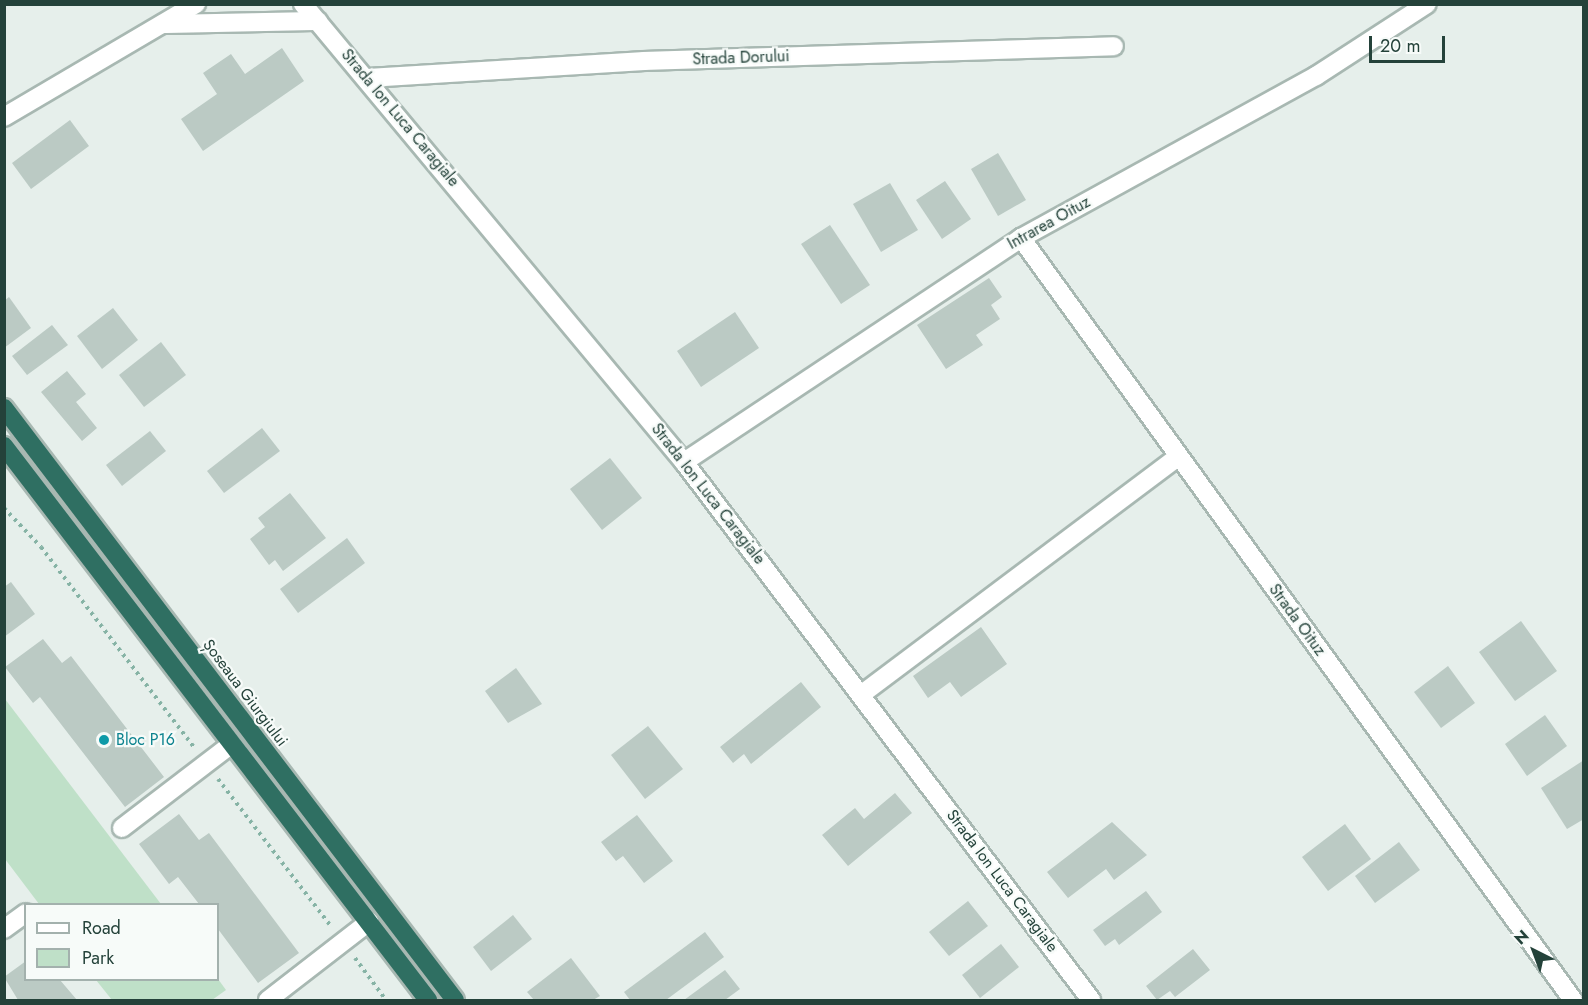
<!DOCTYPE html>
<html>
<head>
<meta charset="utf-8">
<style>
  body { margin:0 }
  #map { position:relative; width:1588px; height:1005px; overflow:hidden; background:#e6efeb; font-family:Jost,sans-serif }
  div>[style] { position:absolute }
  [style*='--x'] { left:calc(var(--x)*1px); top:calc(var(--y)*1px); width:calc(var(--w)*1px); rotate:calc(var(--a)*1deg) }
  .green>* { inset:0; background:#bfe0c8 }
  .building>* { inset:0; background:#bbcac4 }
  .path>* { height:4px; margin-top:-2px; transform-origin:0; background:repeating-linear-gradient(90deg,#86b3a5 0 3px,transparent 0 7.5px) }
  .roads { filter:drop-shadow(2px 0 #a8b8b2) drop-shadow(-2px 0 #a8b8b2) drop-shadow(0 2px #a8b8b2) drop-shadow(0 -2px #a8b8b2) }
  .minor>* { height:18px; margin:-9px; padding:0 9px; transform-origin:9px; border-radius:9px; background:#fff }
  .highway>* { height:18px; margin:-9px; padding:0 9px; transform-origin:9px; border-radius:9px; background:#2f6f62 }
  .dots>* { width:16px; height:16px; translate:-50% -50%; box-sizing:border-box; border:3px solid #f7fbf9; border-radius:50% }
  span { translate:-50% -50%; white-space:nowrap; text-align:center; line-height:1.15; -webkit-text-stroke:4.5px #f7fbf9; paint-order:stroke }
  .street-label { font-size:16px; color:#24423a }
  .culture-label { font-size:16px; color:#0d838f }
  .left { translate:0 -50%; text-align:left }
  .frame { position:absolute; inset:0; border:6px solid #24423a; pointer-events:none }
  .legend { position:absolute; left:24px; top:903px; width:195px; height:78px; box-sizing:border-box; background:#f7fbf9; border:2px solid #a3b1ad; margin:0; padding:8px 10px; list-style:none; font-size:18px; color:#24423a }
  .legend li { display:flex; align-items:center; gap:12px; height:30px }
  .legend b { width:30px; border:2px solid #a3b1ad }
  .north { position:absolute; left:1504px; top:921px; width:60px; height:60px; -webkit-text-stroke:4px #f7fbf9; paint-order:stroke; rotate:318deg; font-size:16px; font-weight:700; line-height:24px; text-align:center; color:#24423a }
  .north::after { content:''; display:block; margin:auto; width:21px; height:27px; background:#24423a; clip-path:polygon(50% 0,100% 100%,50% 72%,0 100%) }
  .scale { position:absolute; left:1369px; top:36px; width:76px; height:27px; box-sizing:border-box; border:3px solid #24423a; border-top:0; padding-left:8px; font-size:18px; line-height:21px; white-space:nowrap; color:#24423a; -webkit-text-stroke:4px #f7fbf9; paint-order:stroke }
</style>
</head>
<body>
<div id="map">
  <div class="green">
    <i style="clip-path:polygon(5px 699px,161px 904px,39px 904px,5px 859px)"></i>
    <i style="clip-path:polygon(218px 979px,226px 990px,212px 1000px,112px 1000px,96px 980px)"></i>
  </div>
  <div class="building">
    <i style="clip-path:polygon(282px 48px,304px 81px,203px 151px,181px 119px,217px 94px,203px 73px,231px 54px,245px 74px)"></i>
    <i style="clip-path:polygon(70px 120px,89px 146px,31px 189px,12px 163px)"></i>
    <i style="clip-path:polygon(998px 153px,1026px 200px,998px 216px,971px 169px)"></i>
    <i style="clip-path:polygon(945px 181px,971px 219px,942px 239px,916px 200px)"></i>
    <i style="clip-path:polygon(890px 183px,918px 230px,881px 252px,853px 204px)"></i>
    <i style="clip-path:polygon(830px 225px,870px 285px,841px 304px,801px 244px)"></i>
    <i style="clip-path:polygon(989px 278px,1002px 297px,991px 305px,1000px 319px,976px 335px,983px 345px,946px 369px,917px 325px)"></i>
    <i style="clip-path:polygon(9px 297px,31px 328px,4px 348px,4px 301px)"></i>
    <i style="clip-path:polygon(113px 308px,138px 340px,102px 369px,77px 336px)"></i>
    <i style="clip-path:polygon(735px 312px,759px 348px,701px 387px,677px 351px)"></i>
    <i style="clip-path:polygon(52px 325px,68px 345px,27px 375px,12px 356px)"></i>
    <i style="clip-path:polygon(161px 342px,186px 375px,144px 407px,119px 375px)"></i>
    <i style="clip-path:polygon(67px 371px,86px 394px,76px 402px,97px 428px,82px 441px,41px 392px)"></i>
    <i style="clip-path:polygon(262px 428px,280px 451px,224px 493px,207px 471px)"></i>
    <i style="clip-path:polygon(150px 431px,166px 451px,122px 486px,106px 465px)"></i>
    <i style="clip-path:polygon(610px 458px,642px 498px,602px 530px,570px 489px)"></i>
    <i style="clip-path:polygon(290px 493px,326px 538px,283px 571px,275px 560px,269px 565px,250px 539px,265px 527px,258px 518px)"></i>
    <i style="clip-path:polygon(347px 538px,365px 563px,298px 613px,280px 589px)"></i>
    <i style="clip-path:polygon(11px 582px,35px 614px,4px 637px,4px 587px)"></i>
    <i style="clip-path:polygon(1521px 621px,1557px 671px,1515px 701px,1479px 652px)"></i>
    <i style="clip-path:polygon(981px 627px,1007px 664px,961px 697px,950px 682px,928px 698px,913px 676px)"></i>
    <i style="clip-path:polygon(43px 639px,62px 663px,71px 656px,164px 777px,125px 807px,40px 697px,33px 703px,5px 667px)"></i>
    <i style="clip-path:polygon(1448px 666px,1475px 703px,1441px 728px,1414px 692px)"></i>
    <i style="clip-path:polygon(516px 668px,542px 704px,508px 723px,485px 691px)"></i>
    <i style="clip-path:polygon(801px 682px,821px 707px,751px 764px,744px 754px,733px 763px,720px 747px)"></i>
    <i style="clip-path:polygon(1545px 715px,1567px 746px,1527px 776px,1505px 744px)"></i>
    <i style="clip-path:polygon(648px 726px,683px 769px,645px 799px,611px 755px)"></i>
    <i style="clip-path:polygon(1584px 760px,1584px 819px,1567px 829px,1541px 788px)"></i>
    <i style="clip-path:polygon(895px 793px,912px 813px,848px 866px,822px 835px,855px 808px,864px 819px)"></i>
    <i style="clip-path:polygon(179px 814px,199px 840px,209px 833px,299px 953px,258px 983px,218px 929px,218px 904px,199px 904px,178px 877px,169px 884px,139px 844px)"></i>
    <i style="clip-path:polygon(637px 815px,673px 861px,644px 883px,623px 856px,616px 861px,601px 842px)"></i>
    <i style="clip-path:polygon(1112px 822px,1147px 855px,1114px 880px,1106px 869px,1068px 898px,1047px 872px)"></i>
    <i style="clip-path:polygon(1345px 824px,1371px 859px,1328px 891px,1302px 857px)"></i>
    <i style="clip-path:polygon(1399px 842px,1420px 870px,1375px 903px,1355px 876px)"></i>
    <i style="clip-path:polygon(1146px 891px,1162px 912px,1119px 945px,1115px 939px,1105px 946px,1093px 930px)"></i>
    <i style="clip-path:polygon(968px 901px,988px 926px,949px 956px,929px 932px)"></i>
    <i style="clip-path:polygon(513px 915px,532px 939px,491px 971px,473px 947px)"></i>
    <i style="clip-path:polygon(705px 932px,724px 957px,666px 1000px,630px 1000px,624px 992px)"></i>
    <i style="clip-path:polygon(1001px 944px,1019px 967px,980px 998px,962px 975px)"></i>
    <i style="clip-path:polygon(1193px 949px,1210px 970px,1175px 997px,1170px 991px,1157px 1000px,1146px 986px)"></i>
    <i style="clip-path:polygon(571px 958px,600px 996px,593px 1000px,534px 1000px,527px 992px)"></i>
    <i style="clip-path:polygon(26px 961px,26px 980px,60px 980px,77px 1000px,18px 1000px,4px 977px)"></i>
    <i style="clip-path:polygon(725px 970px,740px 989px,725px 1000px,684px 1000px)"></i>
  </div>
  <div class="path">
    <i style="--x:4;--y:508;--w:54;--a:46.5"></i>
    <i style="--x:41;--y:547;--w:252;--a:52.6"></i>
    <i style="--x:218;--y:779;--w:184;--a:52.5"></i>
    <i style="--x:355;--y:958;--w:52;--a:53.6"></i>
  </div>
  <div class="roads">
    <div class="minor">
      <i style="--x:303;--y:4;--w:596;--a:50.24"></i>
      <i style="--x:684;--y:462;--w:675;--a:52.89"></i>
      <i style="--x:163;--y:24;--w:155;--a:-1.1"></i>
      <i style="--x:368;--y:78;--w:277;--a:-3.5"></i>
      <i style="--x:644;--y:61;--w:470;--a:-1.8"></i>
      <i style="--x:4;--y:117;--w:223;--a:-30.5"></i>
      <i style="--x:1021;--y:238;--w:941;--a:54.08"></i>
      <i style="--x:684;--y:462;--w:405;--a:-33.6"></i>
      <i style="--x:1021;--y:238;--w:337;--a:-28.8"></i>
      <i style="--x:1316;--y:76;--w:132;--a:-33"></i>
      <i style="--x:862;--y:694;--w:395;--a:-36.9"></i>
      <i style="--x:122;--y:828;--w:138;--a:-37.4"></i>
      <i style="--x:4;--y:929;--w:27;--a:-36"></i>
      <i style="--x:268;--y:1000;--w:128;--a:-37.7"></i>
    </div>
    <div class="highway">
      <i style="--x:4;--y:408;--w:744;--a:52.7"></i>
      <i style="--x:4;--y:446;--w:698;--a:52.57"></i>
    </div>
  </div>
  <div class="dots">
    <i style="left:104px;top:740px;background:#0f9aa8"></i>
  </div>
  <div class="street-label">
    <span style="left:741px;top:58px;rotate:-2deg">Strada Dorului</span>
    <span style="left:400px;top:118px;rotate:50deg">Strada Ion Luca Caragiale</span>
    <span style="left:1049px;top:223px;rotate:-29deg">Intrarea Oituz</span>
    <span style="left:708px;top:494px;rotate:52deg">Strada Ion Luca Caragiale</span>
    <span style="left:1297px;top:620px;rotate:54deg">Strada Oituz</span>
    <span style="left:245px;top:693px;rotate:53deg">Șoseaua Giurgiului</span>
    <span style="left:1002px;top:881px;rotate:53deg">Strada Ion Luca Caragiale</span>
  </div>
  <div class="culture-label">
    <span class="left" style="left:116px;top:740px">Bloc P16</span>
  </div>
  <div class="frame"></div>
  <ul class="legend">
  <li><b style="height:8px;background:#fff"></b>Road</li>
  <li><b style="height:16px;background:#bfe0c8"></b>Park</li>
  </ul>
  <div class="north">N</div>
  <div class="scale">20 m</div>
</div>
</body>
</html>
